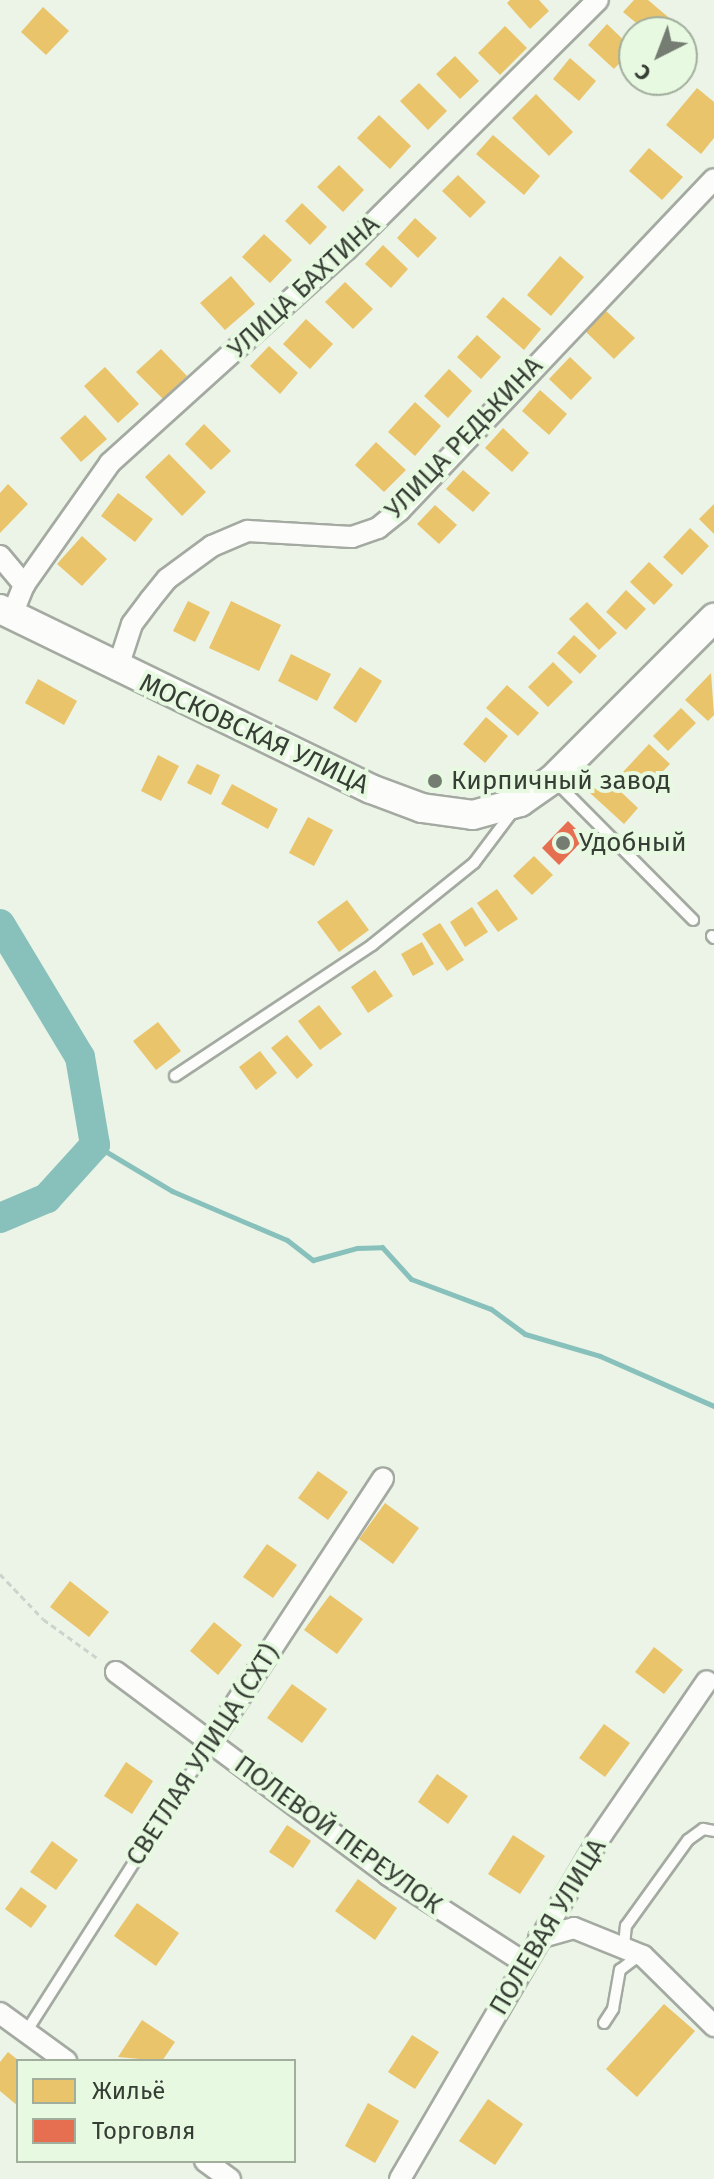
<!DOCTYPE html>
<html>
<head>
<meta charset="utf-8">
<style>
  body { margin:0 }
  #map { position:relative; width:714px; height:2179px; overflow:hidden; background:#ebf4e7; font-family:"Fira Sans",sans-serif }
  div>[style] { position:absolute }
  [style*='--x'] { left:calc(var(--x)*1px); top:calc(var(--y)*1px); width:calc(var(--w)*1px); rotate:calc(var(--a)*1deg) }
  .homes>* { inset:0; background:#e9c46a }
  .shops>* { inset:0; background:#e76f51 }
  .stream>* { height:5px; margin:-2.5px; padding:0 2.5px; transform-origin:2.5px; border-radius:2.5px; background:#88c0bb }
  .river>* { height:30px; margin:-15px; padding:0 15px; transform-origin:15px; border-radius:15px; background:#88c0bb }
  .path>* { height:3px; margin-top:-1.5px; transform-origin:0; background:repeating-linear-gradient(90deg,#ced2cd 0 6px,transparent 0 10px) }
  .roads { filter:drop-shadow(2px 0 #a4aaa1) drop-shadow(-2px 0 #a4aaa1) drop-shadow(0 2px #a4aaa1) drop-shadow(0 -2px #a4aaa1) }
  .lane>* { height:10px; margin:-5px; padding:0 5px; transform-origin:5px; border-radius:5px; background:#fcfdfb }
  .street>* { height:20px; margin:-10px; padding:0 10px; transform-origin:10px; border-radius:10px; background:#fcfdfb }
  .secondary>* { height:28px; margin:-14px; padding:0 14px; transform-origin:14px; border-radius:14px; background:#fcfdfb }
  .dots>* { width:22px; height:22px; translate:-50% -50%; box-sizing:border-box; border:4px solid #e8f9e2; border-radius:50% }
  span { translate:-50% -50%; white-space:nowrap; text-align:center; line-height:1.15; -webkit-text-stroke:8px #e8f9e2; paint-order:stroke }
  .street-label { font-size:26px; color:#363d34 }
  .poi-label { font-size:26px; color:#363d34 }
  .left { translate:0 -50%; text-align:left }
  .legend { position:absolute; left:16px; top:2059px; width:280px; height:104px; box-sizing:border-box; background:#e8f9e2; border:2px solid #a1ae9c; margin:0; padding:10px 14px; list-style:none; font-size:24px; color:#363d34 }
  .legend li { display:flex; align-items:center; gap:16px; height:40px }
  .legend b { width:40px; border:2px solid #a1ae9c }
  .north { position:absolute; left:618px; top:16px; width:80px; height:80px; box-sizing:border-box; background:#e8f9e2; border:2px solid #a1ae9c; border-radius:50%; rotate:222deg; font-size:22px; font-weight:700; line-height:32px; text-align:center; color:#363d34 }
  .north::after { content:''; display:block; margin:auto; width:28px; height:36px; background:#757d73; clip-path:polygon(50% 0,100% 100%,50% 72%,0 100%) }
</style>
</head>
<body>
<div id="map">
  <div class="homes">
    <i style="clip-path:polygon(510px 0,539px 0,549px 11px,530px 29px,507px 3px)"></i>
    <i style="clip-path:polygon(634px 0,648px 0,674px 22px,666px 32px,647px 32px,623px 12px)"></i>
    <i style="clip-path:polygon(43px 7px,69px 31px,46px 55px,21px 32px)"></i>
    <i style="clip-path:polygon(607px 24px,633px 49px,614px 69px,588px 45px)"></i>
    <i style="clip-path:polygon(505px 26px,527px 48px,500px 75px,478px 53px)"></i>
    <i style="clip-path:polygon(455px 56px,479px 81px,460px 99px,436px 74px)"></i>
    <i style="clip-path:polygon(570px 58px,596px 81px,579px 101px,553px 79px)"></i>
    <i style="clip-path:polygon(419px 83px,447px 111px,428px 130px,400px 101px)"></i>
    <i style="clip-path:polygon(697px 88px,714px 102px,714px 138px,701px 154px,666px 125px)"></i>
    <i style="clip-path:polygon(536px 94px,573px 132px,549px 156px,512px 118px)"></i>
    <i style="clip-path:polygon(379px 115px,411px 146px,390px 169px,357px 138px)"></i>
    <i style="clip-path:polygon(493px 135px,540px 176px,524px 195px,476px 154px)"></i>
    <i style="clip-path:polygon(649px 148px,683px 177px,662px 200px,629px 171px)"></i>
    <i style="clip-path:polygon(339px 165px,364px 190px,343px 212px,317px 187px)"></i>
    <i style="clip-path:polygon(458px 175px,486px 202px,470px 218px,442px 191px)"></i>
    <i style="clip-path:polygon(302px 203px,327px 227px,310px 245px,285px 221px)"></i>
    <i style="clip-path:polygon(415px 218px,437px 238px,418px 258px,397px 238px)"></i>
    <i style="clip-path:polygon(264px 234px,292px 260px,270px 283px,242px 257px)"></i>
    <i style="clip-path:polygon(383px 245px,408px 269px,391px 288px,365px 264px)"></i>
    <i style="clip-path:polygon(560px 256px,584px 277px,551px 316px,527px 295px)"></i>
    <i style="clip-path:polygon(231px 276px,255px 304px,225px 330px,200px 303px)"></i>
    <i style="clip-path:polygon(345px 282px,373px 309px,353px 329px,325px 302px)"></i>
    <i style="clip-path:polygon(503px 297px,541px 329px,524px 350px,486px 317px)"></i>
    <i style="clip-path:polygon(605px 310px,635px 338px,614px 359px,585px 331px)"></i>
    <i style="clip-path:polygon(306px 319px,333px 344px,310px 369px,283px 344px)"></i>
    <i style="clip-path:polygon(477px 335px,501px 357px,481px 379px,457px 357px)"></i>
    <i style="clip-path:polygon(269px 346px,298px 373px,280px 394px,250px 366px)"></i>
    <i style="clip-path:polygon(161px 349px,187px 376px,163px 399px,136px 372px)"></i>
    <i style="clip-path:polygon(570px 357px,592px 378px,571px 400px,549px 379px)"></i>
    <i style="clip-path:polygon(105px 367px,139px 404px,118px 423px,84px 386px)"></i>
    <i style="clip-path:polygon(449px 369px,472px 391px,448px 418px,424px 396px)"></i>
    <i style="clip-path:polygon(540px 390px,567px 414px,549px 435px,522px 411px)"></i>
    <i style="clip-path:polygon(415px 402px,441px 426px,415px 456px,388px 432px)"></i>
    <i style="clip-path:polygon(85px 415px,107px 439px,81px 462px,60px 438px)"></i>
    <i style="clip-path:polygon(204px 424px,231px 451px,211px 470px,185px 444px)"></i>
    <i style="clip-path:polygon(503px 428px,529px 453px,512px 472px,485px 448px)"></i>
    <i style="clip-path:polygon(376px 442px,406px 470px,384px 492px,355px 465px)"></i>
    <i style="clip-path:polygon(169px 454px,206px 492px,182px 516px,145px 477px)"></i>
    <i style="clip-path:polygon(463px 470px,490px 493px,473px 512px,446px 489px)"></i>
    <i style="clip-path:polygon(8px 484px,28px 504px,0 533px,0 493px)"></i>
    <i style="clip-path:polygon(118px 493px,153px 519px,135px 542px,101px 516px)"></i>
    <i style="clip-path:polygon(714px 504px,714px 534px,699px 519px)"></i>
    <i style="clip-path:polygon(435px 505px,457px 525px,439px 544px,417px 524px)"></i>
    <i style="clip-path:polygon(690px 528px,709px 546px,682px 575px,663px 557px)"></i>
    <i style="clip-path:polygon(82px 536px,107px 559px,82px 586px,57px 564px)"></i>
    <i style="clip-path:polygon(649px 562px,673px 585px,654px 605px,630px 582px)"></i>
    <i style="clip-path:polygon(626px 590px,646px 609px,626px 630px,606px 612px)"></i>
    <i style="clip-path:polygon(188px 601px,210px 612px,195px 642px,173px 631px)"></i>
    <i style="clip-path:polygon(231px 601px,281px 625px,259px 671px,209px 648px)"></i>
    <i style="clip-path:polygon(587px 602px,617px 633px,599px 650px,569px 619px)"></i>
    <i style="clip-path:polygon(574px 635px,597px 656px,580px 674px,557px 653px)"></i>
    <i style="clip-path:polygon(291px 654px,331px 674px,317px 701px,278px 681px)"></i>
    <i style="clip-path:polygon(553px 662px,573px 682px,548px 707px,528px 687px)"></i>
    <i style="clip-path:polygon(360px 667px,382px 681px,356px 723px,333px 708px)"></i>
    <i style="clip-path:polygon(711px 673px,714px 715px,708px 721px,685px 700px)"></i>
    <i style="clip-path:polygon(38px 679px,77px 701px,64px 725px,25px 703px)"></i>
    <i style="clip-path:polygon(507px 685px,539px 713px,518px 736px,486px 708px)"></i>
    <i style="clip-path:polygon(681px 708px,696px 723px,668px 751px,653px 736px)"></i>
    <i style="clip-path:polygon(486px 717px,508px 736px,485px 763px,463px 744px)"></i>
    <i style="clip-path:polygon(649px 744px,670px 764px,644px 791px,623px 772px)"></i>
    <i style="clip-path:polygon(158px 755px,179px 766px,161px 801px,141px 791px)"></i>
    <i style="clip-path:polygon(197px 764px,220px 775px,211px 795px,187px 783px)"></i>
    <i style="clip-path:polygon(605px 777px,638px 808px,624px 824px,590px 793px)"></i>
    <i style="clip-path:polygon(232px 784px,278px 809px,268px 829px,221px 804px)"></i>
    <i style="clip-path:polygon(308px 817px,333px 830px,314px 866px,289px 853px)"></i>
    <i style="clip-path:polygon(534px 856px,553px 875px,532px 895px,513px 876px)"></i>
    <i style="clip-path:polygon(497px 889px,518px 919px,498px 932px,477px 903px)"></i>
    <i style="clip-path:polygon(347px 900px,369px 930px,339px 952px,317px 922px)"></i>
    <i style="clip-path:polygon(472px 907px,488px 932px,465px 947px,450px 922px)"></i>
    <i style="clip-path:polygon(440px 923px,464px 960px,447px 971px,422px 934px)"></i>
    <i style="clip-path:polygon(422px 942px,434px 964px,413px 976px,401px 954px)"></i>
    <i style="clip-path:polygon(375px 970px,393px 996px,368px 1013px,351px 987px)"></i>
    <i style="clip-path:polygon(319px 1005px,342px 1034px,320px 1050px,298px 1021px)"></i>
    <i style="clip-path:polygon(158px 1022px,181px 1051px,156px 1070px,133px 1041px)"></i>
    <i style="clip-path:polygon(287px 1035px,313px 1065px,297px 1079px,271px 1048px)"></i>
    <i style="clip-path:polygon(260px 1051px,277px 1073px,256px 1090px,239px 1067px)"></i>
    <i style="clip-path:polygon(318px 1471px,348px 1492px,328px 1520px,298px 1498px)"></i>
    <i style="clip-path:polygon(385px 1503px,419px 1528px,393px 1564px,359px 1539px)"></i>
    <i style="clip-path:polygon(267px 1544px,297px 1565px,273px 1598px,243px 1577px)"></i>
    <i style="clip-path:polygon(70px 1581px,109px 1612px,89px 1637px,50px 1607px)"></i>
    <i style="clip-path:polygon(330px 1595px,363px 1619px,337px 1654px,304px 1630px)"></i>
    <i style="clip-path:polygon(214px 1622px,242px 1645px,218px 1675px,190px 1651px)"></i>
    <i style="clip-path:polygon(654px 1647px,683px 1670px,664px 1694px,635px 1672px)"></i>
    <i style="clip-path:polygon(292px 1684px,327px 1709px,302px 1743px,267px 1718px)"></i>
    <i style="clip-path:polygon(604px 1724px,630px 1743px,605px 1777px,579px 1758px)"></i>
    <i style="clip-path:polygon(126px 1762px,153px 1781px,132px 1814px,104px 1796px)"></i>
    <i style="clip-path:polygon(437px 1774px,468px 1796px,448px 1824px,418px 1802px)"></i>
    <i style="clip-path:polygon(287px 1825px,311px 1841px,293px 1868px,269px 1852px)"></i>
    <i style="clip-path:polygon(513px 1835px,545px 1856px,520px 1894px,488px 1874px)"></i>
    <i style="clip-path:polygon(52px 1841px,78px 1860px,56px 1890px,30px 1872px)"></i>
    <i style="clip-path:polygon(358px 1879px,397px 1908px,375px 1940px,335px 1911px)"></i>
    <i style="clip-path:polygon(21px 1887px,47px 1906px,31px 1928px,5px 1909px)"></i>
    <i style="clip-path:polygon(137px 1903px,179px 1933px,156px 1966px,114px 1936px)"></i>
    <i style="clip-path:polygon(664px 2004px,695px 2031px,637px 2097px,606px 2069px)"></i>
    <i style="clip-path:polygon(142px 2020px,175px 2042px,162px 2061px,118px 2057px)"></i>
    <i style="clip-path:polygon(412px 2035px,439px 2052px,415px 2089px,388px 2072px)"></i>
    <i style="clip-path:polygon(8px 2052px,18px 2060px,18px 2106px,0 2091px,0 2062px)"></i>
    <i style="clip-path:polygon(488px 2099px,523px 2124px,495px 2165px,459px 2141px)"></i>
    <i style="clip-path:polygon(368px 2103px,399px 2121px,375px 2163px,345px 2146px)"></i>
  </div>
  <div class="shops">
    <i style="clip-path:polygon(568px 821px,585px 838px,559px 865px,542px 848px)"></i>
  </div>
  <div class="stream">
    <i style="--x:95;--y:1145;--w:90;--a:30.9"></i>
    <i style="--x:172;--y:1191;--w:125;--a:23.1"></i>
    <i style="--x:287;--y:1240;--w:33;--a:38"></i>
    <i style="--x:313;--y:1260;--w:46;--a:-15.3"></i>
    <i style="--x:357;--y:1248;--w:25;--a:-2"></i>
    <i style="--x:382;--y:1247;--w:43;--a:47.8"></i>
    <i style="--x:411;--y:1279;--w:85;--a:20.6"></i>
    <i style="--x:491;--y:1309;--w:42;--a:36.3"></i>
    <i style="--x:525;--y:1334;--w:78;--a:16.3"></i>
    <i style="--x:600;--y:1356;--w:124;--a:23.7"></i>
  </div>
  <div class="river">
    <i style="--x:0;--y:924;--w:155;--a:59"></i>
    <i style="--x:80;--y:1057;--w:89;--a:80.3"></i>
    <i style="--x:95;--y:1145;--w:72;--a:132.2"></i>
    <i style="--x:47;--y:1198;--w:51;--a:156.9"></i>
  </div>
  <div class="path">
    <i style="--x:0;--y:1574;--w:62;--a:46.3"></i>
    <i style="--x:43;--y:1619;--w:70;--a:35.7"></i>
  </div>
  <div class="roads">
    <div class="lane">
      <i style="--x:555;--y:781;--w:196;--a:45.2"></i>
      <i style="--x:712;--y:936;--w:3;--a:45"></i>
      <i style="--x:175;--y:1076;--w:237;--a:-33.6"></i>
      <i style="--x:372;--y:945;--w:131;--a:-38.8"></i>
      <i style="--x:474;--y:863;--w:66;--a:-53"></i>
      <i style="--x:624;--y:1947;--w:21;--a:-85"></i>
      <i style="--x:626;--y:1926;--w:106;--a:-54.2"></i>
      <i style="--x:688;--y:1840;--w:19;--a:-36"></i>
      <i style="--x:703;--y:1829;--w:11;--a:10"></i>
      <i style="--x:604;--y:2023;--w:17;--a:-57"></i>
      <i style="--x:613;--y:2009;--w:40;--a:-80"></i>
      <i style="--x:620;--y:1970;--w:21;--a:-37"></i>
      <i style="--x:26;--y:2032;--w:343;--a:-57.5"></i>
    </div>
    <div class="street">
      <i style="--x:0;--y:556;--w:38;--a:50"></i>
      <i style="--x:24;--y:585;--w:32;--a:112"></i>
      <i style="--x:24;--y:585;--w:149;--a:-54.8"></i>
      <i style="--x:110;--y:463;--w:318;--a:-42.1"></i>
      <i style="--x:346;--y:250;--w:355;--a:-44.8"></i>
      <i style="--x:117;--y:670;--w:48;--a:-71.9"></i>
      <i style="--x:132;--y:624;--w:30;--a:-53"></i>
      <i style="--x:150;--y:600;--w:27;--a:-51"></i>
      <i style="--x:167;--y:579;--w:56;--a:-36.3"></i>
      <i style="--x:212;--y:546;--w:39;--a:-23"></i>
      <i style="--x:248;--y:531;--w:104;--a:3.3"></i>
      <i style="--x:352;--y:537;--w:28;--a:-19"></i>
      <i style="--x:378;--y:528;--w:28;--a:-39"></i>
      <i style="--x:400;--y:510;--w:456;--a:-46.5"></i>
      <i style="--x:116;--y:1672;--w:339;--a:36.7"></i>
      <i style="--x:388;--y:1875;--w:163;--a:32.7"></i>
      <i style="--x:210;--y:1743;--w:316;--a:-56.8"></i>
      <i style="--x:539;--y:1938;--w:36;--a:-16"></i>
      <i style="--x:574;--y:1928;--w:74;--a:22.1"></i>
      <i style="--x:643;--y:1956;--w:100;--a:44.6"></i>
      <i style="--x:0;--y:2013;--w:82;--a:36"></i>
      <i style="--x:205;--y:2161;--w:31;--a:36"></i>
      <i style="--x:400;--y:2179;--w:389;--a:-59.7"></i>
      <i style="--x:596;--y:1843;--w:196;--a:-55.6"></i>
    </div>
    <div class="secondary">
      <i style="--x:0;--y:609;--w:412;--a:25.9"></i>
      <i style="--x:371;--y:789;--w:54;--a:20.4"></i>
      <i style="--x:422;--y:808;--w:51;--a:7.8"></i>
      <i style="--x:473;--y:815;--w:49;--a:-15.5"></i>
      <i style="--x:520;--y:802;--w:40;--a:-34.9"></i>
      <i style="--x:553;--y:779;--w:228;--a:-45"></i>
    </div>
  </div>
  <div class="dots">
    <i style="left:435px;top:781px;background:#757d73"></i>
    <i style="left:563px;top:843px;background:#757d73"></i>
  </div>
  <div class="street-label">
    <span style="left:304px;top:287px;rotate:-43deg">УЛИЦА БАХТИНА</span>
    <span style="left:464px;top:438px;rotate:-46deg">УЛИЦА РЕДЬКИНА</span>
    <span style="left:254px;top:734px;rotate:25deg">МОСКОВСКАЯ УЛИЦА</span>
    <span style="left:203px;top:1755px;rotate:-57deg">СВЕТЛАЯ УЛИЦА (СХТ)</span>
    <span style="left:338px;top:1835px;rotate:36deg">ПОЛЕВОЙ ПЕРЕУЛОК</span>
    <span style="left:548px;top:1927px;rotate:-59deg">ПОЛЕВАЯ УЛИЦА</span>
  </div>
  <div class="poi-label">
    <span class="left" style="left:451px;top:781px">Кирпичный завод</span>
    <span class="left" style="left:579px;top:843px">Удобный</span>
  </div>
  <ul class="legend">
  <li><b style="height:22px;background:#e9c46a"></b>Жильё</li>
  <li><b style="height:22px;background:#e76f51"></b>Торговля</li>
  </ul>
  <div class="north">С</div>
</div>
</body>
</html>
